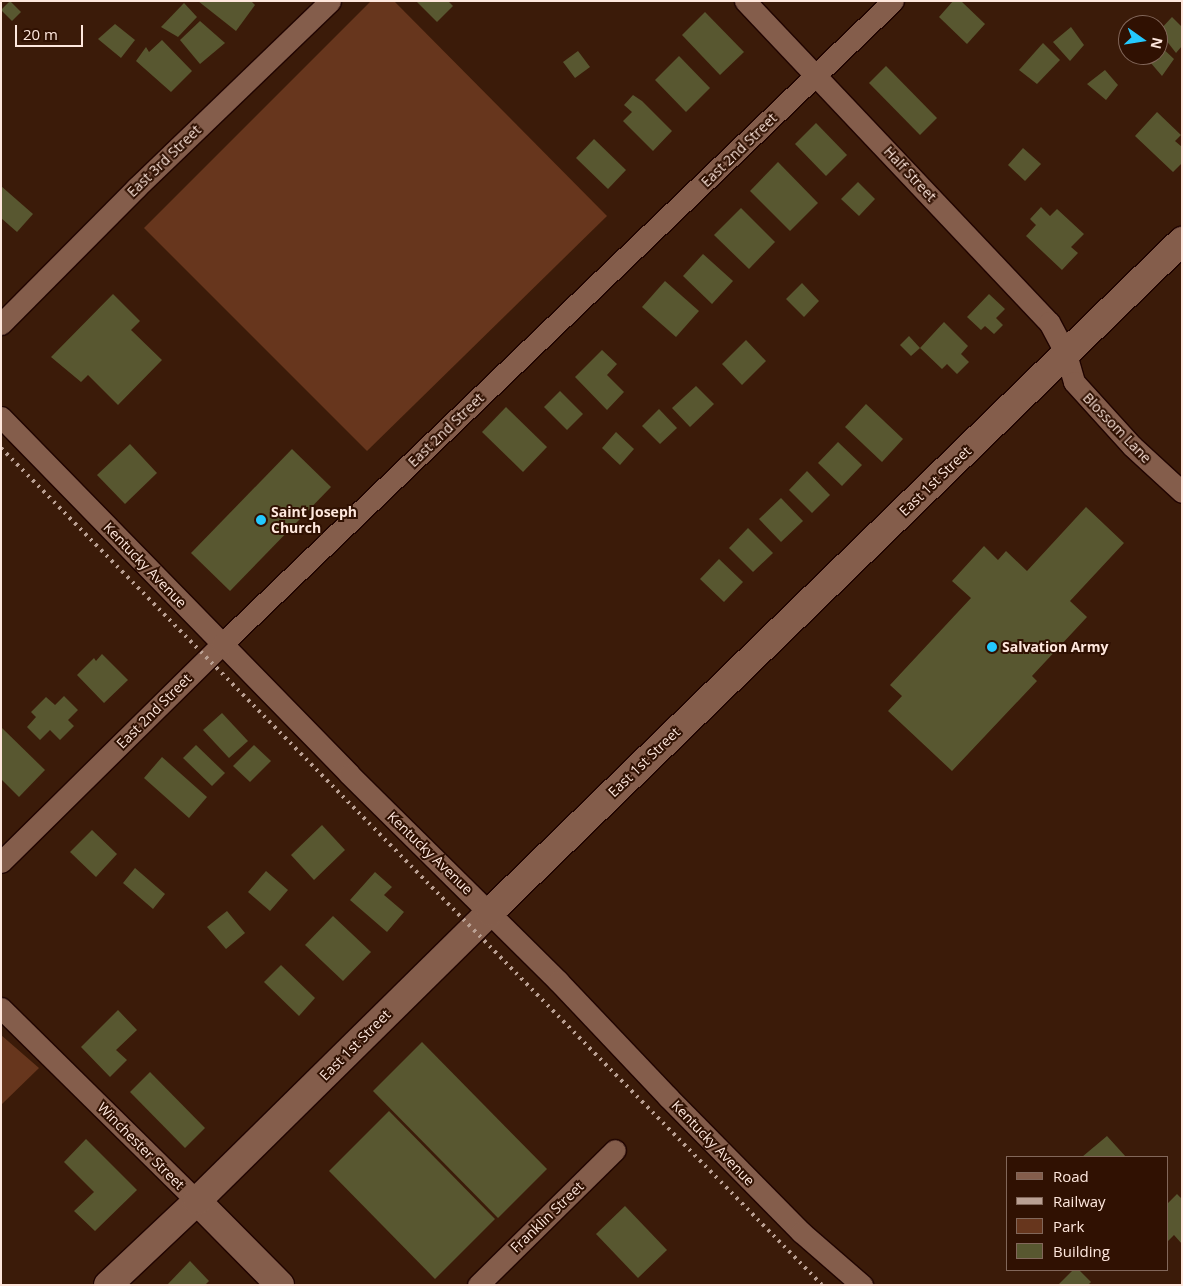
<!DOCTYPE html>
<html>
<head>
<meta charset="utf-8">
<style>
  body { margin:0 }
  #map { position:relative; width:1183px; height:1286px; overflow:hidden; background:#3b1b09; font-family:"Open Sans",sans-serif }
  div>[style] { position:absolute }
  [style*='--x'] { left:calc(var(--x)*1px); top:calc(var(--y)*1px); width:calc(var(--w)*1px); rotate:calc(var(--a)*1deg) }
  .green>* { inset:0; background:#67361d }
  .building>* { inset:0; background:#585730 }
  .roads { filter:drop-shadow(1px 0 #200400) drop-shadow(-1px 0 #200400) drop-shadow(0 1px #200400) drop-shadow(0 -1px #200400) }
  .street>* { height:21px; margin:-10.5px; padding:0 10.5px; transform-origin:10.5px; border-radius:10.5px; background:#845d4b }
  .secondary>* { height:28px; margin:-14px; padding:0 14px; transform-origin:14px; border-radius:14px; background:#845d4b }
  .rail>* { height:4px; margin-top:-2px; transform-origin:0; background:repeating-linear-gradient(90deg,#baa093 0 2.5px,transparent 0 7.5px) }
  .dots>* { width:14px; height:14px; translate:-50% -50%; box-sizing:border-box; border:2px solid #301102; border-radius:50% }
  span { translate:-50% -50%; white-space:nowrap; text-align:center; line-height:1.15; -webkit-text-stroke:4px #301102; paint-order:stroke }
  .street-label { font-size:14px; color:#fee7dd }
  .poi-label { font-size:14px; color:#fee7dd; font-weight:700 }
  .left { translate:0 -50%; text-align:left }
  .frame { position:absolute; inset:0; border:2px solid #fee7dd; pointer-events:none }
  .legend { position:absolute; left:1006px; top:1156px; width:162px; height:115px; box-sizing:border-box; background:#301102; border:1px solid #82675a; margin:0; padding:6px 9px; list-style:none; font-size:15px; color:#fee7dd }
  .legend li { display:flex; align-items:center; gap:10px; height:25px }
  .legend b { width:25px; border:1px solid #82675a }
  .north { position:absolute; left:1118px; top:15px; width:50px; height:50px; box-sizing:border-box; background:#301102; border:1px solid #82675a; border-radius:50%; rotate:103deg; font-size:14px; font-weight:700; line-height:20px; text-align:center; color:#fee7dd }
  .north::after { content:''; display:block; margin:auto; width:18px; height:22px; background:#24c9fe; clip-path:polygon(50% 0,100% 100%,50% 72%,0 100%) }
  .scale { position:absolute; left:15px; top:25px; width:68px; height:22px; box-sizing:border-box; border:2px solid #fee7dd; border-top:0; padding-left:6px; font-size:15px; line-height:18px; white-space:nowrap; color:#fee7dd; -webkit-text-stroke:4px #301102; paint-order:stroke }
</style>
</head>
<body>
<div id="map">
  <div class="green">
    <i style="clip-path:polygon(371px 1px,394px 1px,607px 216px,367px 451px,144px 228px)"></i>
    <i style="clip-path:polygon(1px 1035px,39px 1068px,1px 1105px)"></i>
  </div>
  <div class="building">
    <i style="clip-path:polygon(10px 1px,21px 12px,12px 21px,1px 10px)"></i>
    <i style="clip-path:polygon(198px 1px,251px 1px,255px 5px,236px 31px)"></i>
    <i style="clip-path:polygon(416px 1px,448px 1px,453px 6px,437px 22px)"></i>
    <i style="clip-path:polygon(953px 1px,961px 1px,985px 24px,967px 44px,939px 17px)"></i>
    <i style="clip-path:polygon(184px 3px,197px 17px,178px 37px,161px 27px)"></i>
    <i style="clip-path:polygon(705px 12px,744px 52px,720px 75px,682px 35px)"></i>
    <i style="clip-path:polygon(1172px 17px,1182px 27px,1182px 46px,1176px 53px,1159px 31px)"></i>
    <i style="clip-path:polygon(200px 21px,225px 43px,200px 64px,180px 40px)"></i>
    <i style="clip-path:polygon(115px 24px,135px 40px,121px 58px,98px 39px)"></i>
    <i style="clip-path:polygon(1071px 27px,1084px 45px,1070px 61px,1053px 42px)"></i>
    <i style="clip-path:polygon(162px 40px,192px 71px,171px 92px,136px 61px,146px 47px,149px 52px)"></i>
    <i style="clip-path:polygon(1043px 43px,1060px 60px,1037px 84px,1019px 70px)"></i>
    <i style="clip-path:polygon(1158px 44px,1174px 59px,1162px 76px,1144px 55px,1158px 55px)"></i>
    <i style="clip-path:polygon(578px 51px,590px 67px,575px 78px,563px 62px)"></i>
    <i style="clip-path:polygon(679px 56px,710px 88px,686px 112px,655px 80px)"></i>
    <i style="clip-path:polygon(886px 66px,937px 118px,920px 135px,869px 83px)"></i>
    <i style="clip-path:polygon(1105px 70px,1118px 85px,1106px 100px,1087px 84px)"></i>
    <i style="clip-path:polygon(633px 95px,642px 101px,672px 131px,653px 151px,623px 121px,632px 112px,624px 105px)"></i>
    <i style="clip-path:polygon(1157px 112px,1181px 135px,1175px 141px,1182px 147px,1182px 163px,1173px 172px,1135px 136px)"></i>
    <i style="clip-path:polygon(816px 123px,847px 155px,826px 176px,795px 144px)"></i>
    <i style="clip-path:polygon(594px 139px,626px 170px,608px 189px,576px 158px)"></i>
    <i style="clip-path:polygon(1023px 148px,1041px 164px,1025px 181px,1008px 165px)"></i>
    <i style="clip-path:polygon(778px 162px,818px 203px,790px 231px,750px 191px)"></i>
    <i style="clip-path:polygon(858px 182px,875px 199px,859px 216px,841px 199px)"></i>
    <i style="clip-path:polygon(1px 186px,33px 214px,17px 232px,1px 218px)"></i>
    <i style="clip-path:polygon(1041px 207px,1050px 216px,1057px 209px,1084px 234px,1071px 247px,1078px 253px,1062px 270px,1026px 236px,1036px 225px,1030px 219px)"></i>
    <i style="clip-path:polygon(741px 208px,775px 242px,749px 269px,714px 235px)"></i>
    <i style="clip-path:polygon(703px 254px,733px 281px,712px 304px,683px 276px)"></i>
    <i style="clip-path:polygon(665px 281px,699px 311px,676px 337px,642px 307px)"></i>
    <i style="clip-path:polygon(802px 283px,819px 301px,804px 317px,786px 299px)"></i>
    <i style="clip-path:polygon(113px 294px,140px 321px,131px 330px,162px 360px,118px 405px,88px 375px,81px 382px,51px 357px)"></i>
    <i style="clip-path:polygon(989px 294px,1005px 309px,996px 318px,1003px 325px,994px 334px,985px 326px,981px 330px,967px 317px)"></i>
    <i style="clip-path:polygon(944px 322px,968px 346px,961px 354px,969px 362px,957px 374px,947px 364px,942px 369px,920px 348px)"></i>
    <i style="clip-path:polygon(909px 336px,920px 348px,911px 356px,900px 345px)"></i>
    <i style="clip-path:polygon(746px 340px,766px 361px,742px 385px,722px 364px)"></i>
    <i style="clip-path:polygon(602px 350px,617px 364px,607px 375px,624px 392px,607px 410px,575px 377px)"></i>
    <i style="clip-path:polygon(696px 386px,714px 404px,690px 427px,672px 408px)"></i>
    <i style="clip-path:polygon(560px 391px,583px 414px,567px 430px,544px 407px)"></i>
    <i style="clip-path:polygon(866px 404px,903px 439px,882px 462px,845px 427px)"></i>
    <i style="clip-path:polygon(506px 407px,547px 447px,523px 472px,482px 432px)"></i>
    <i style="clip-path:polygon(659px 409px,677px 428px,660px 444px,642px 426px)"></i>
    <i style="clip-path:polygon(616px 432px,634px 449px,620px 465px,602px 448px)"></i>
    <i style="clip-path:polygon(838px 442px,862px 465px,842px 486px,818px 463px)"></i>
    <i style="clip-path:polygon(130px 444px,157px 473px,125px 504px,97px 475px)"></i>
    <i style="clip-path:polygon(292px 449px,331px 487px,230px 591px,191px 553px)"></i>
    <i style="clip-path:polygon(807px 471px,830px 495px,812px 513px,789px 490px)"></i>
    <i style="clip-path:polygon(781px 498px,803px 521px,781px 542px,759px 519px)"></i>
    <i style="clip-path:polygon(1086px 507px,1124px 543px,1070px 601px,1087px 617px,1032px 676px,1037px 681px,952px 771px,888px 711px,902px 696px,890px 685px,971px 598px,952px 581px,984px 546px,998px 560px,1006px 551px,1027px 571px)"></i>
    <i style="clip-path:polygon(748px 528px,773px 553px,753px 572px,729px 548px)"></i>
    <i style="clip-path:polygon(719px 559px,743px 582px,724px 602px,700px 579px)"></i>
    <i style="clip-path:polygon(102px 654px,128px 680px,104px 703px,77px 675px,94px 658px,96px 661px)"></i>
    <i style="clip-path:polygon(64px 696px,78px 710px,68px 720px,74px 726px,60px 740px,50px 730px,40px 740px,27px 727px,36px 717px,31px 712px,46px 697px,55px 705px)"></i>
    <i style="clip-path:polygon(222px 713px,248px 741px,229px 758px,203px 730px)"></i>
    <i style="clip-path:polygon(1px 727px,45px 770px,19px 797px,1px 779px)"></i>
    <i style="clip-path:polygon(196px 745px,225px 773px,212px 786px,183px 758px)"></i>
    <i style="clip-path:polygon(254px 745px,271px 761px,250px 782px,233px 766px)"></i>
    <i style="clip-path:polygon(162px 757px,207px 797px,189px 818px,144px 778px)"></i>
    <i style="clip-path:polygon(322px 825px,345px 850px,314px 880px,291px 855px)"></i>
    <i style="clip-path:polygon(92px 830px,117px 854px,96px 877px,70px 852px)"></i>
    <i style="clip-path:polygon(135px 868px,165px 894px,153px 909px,123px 883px)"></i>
    <i style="clip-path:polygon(266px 871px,288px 890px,270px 911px,248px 892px)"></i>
    <i style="clip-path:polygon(375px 872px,392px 887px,384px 895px,404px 912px,387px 932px,350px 900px)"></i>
    <i style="clip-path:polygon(227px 911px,245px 933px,226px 949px,207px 927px)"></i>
    <i style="clip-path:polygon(333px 916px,371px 952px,343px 981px,305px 945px)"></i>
    <i style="clip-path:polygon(281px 965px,315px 998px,299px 1016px,264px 982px)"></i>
    <i style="clip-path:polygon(118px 1010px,137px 1030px,116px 1050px,127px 1060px,110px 1077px,81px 1047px)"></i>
    <i style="clip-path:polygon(422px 1042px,547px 1169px,498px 1218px,373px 1091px)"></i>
    <i style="clip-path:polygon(150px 1072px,205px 1128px,185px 1148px,130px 1092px)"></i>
    <i style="clip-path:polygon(389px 1111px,495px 1219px,435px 1279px,329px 1171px)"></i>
    <i style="clip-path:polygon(1107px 1136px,1126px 1157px,1082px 1157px)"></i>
    <i style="clip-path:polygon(86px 1139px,137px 1190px,95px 1231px,74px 1211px,94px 1192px,64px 1162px)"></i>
    <i style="clip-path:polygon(1177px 1194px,1182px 1199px,1182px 1244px,1174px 1235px,1167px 1242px,1167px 1204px)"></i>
    <i style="clip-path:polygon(625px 1206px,667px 1250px,638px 1278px,596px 1234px)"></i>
    <i style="clip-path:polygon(190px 1261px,209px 1281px,205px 1285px,167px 1285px)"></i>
    <i style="clip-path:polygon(1073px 1270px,1079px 1270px,1091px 1282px,1088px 1285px,1058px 1285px)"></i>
  </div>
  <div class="roads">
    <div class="street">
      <i style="--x:745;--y:1;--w:442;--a:46.6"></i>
      <i style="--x:1049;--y:322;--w:36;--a:62"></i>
      <i style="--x:1066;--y:354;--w:29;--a:74"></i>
      <i style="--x:1074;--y:382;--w:86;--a:47.8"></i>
      <i style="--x:1132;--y:446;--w:68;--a:42.6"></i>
      <i style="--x:1;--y:324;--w:192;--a:-45.2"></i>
      <i style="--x:136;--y:188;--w:269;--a:-43.9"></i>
      <i style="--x:1;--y:417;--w:499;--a:45.7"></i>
      <i style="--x:349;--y:774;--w:294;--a:44.7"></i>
      <i style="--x:558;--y:981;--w:160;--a:46.5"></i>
      <i style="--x:668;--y:1097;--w:190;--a:45.4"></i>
      <i style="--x:801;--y:1232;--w:81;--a:41"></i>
      <i style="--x:1;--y:862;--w:310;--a:-44.6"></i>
      <i style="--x:222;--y:644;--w:929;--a:-43.78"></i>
      <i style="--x:1;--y:1008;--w:275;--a:44.6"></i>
      <i style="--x:478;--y:1285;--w:192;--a:-44.6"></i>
    </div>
    <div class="secondary">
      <i style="--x:197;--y:1201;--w:118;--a:45.3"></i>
      <i style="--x:108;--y:1285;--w:122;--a:-43.3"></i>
      <i style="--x:197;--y:1201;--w:412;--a:-44.6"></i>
      <i style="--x:490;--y:912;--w:964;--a:-44.12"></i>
    </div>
  </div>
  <div class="rail">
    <i style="--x:1;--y:448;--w:1172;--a:45.55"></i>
  </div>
  <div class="dots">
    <i style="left:261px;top:520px;background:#24c9fe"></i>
    <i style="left:992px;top:647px;background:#24c9fe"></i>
  </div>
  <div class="street-label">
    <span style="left:739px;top:150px;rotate:-44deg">East 2nd Street</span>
    <span style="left:164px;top:161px;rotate:-44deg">East 3rd Street</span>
    <span style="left:910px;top:174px;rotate:47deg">Half Street</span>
    <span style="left:1117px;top:428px;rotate:46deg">Blossom Lane</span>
    <span style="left:446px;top:430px;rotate:-44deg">East 2nd Street</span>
    <span style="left:935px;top:481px;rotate:-44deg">East 1st Street</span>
    <span style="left:145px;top:565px;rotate:46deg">Kentucky Avenue</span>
    <span style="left:154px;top:711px;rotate:-45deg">East 2nd Street</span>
    <span style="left:644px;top:762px;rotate:-44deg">East 1st Street</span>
    <span style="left:430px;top:853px;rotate:44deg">Kentucky Avenue</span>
    <span style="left:355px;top:1045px;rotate:-45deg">East 1st Street</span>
    <span style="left:713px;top:1143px;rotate:46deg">Kentucky Avenue</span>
    <span style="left:141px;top:1146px;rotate:45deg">Winchester Street</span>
    <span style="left:547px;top:1217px;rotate:-44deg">Franklin Street</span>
  </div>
  <div class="poi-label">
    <span class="left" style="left:271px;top:520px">Saint Joseph<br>Church</span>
    <span class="left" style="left:1002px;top:647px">Salvation Army</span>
  </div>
  <div class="frame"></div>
  <ul class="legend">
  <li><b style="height:6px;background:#845d4b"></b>Road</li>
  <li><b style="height:6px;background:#baa093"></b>Railway</li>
  <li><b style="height:14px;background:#67361d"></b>Park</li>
  <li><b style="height:14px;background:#585730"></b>Building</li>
  </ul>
  <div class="north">N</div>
  <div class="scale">20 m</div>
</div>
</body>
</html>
